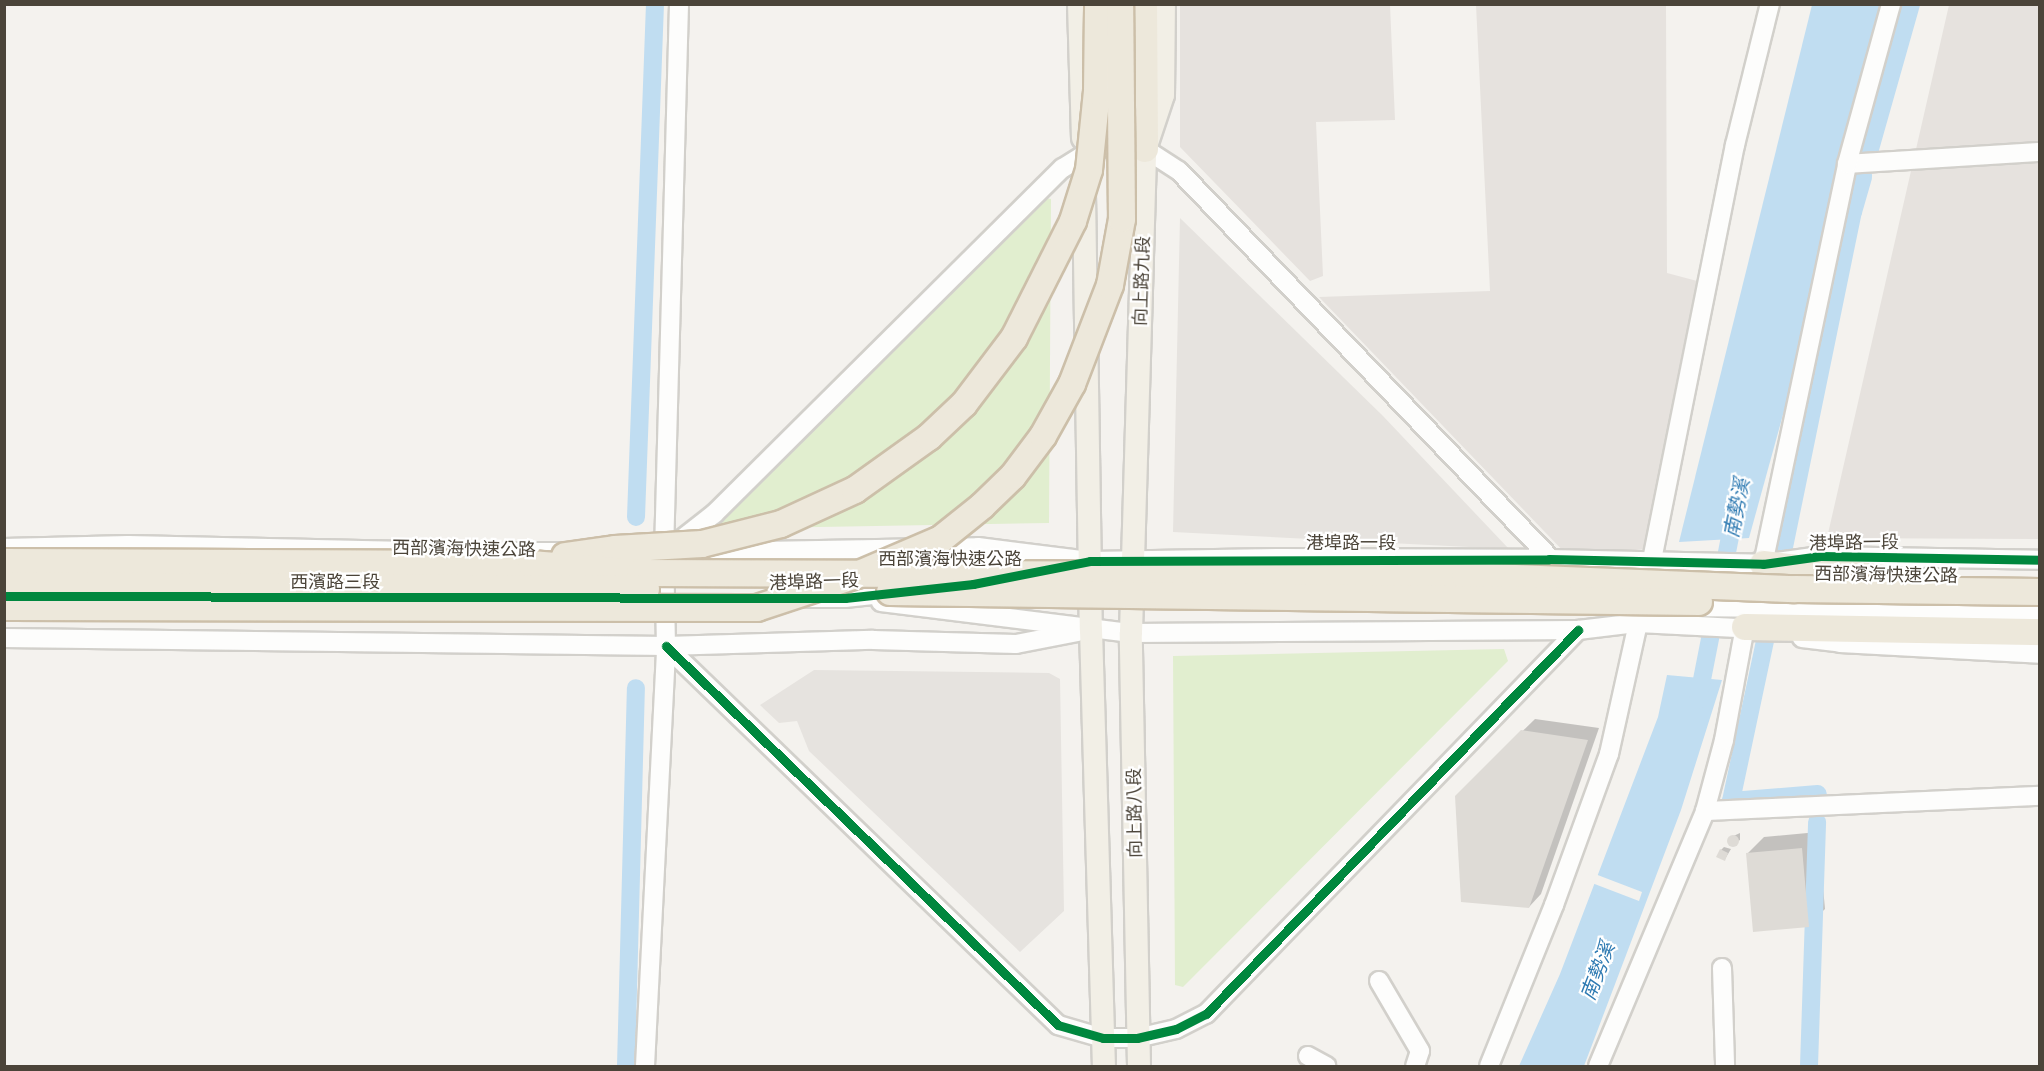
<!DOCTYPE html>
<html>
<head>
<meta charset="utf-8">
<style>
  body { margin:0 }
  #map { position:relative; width:2044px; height:1071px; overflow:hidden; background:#f4f2ee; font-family:Manrope,"Noto Sans TC",sans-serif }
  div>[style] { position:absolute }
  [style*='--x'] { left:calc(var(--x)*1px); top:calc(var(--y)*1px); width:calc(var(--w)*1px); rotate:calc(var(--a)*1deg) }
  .industrial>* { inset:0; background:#e6e2de }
  .green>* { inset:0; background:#e1eecf }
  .parking>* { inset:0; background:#e6e3df }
  .water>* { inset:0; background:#c0ddf1 }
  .pier>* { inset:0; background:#f4f2ee }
  .shadow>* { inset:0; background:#0003 }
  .canal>* { height:18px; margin:-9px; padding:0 9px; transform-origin:9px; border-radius:9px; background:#c0ddf1 }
  .building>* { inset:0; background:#dedbd6 }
  .round { border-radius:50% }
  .roads { filter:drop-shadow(2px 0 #d2d0cb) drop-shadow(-2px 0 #d2d0cb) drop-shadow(0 2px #d2d0cb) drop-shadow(0 -2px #d2d0cb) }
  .minor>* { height:18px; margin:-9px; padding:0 9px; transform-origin:9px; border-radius:9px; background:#fdfdfc }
  .major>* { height:22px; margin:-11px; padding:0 11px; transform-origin:11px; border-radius:11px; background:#f2efe6 }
  .highway>* { height:26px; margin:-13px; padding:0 13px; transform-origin:13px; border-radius:13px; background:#ede8db }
  .bridges { filter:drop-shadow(2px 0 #ccbfa9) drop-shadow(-2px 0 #ccbfa9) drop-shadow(0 2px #ccbfa9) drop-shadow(0 -2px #ccbfa9) }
  .highway-bridge>* { height:26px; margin:-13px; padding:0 13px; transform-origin:13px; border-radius:13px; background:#ede8db }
  .cycleway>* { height:9px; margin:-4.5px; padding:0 4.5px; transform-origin:4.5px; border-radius:4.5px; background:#00873e }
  span { translate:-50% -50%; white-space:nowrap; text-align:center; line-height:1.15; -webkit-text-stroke:4.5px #fff; paint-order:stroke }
  .street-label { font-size:18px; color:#4b4439 }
  .water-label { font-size:20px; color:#2e7ab2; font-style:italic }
  .frame { position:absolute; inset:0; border:6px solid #4b4439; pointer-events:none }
</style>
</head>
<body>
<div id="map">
  <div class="industrial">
    <i style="clip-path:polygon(1180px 5px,1390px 5px,1395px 120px,1316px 122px,1323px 276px,1310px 281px,1180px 147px)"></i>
    <i style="clip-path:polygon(1476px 5px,1666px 5px,1667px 273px,1697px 281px,1647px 549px,1568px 556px,1319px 297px,1490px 291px)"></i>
    <i style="clip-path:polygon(1949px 5px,2039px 5px,2039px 539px,1827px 538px)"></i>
  </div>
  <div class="green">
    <i style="clip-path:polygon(1041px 197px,1051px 199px,1049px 523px,712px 529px,708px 522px)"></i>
    <i style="clip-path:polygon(1504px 649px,1508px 661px,1183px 987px,1175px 985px,1173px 656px)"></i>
  </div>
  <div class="parking">
    <i style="clip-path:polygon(1180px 218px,1383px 416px,1509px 549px,1173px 532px)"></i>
    <i style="clip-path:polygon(814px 670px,1049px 673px,1060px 679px,1064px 911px,1020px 952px,809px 751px,797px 721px,779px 723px,760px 705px)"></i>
  </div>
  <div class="water">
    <i style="clip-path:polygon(1812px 5px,1896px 5px,1749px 538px,1679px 542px)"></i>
    <i style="clip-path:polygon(1667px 675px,1722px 680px,1681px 810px,1584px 1066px,1519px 1066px,1560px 974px,1658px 717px)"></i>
  </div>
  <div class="pier">
    <i style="clip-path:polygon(1595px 874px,1642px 892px,1639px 901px,1592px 883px)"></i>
  </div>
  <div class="shadow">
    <i style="clip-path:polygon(1535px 719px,1599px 728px,1541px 894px,1529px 907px,1456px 796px)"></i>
    <i style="clip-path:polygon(1818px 832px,1825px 909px,1808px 925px,1747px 854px,1764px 837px)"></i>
    <i style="clip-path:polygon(1740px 833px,1740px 840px,1731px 845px,1729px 838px)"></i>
    <i style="clip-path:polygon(1724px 847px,1731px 849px,1725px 859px,1721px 850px)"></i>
  </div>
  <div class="canal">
    <i style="--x:1870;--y:149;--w:151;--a:-74.2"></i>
    <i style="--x:636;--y:517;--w:513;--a:-87.88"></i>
    <i style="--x:1783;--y:552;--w:347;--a:-78.4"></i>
    <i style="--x:1853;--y:212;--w:37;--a:-74"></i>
    <i style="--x:1765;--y:641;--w:164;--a:102"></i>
    <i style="--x:1731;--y:801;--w:87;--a:-4.6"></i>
    <i style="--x:1698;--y:700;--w:187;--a:-78.9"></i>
    <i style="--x:626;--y:1066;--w:378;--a:-88.5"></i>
    <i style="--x:1809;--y:1066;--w:244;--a:-88.1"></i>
  </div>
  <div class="building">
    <i style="clip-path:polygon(1521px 730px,1588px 740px,1529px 908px,1461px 902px,1455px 796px)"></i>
    <i class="round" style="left:1727px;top:835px;width:12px;height:12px"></i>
    <i style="clip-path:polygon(1802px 848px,1809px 927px,1753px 932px,1746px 853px)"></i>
    <i style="clip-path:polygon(1720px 849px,1728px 853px,1725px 861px,1716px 857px)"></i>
  </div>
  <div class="roads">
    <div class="minor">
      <i style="--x:1847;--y:164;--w:193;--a:-3.6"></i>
      <i style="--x:673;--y:546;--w:52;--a:-38"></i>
      <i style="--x:714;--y:514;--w:491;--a:-44.8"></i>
      <i style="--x:1063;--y:168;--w:25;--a:-32"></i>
      <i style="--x:1084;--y:155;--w:35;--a:-22"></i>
      <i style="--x:1117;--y:142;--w:29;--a:14"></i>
      <i style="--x:1145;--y:149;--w:40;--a:32.9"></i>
      <i style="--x:1179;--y:171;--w:542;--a:46.2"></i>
      <i style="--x:4;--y:548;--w:124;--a:-1.4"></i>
      <i style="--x:128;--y:545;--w:281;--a:1.2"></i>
      <i style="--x:514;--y:552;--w:63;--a:0"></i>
      <i style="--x:703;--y:552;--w:275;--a:-1"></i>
      <i style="--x:978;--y:547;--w:112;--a:7.2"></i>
      <i style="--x:1652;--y:560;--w:423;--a:-78.7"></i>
      <i style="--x:1735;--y:145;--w:145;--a:-76.1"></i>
      <i style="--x:1076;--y:564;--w:14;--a:-12"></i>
      <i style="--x:1090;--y:561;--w:187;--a:-0.9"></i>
      <i style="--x:1277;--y:558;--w:272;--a:0.2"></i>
      <i style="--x:1549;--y:559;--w:214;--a:1.3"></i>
      <i style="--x:1763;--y:564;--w:58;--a:-8"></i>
      <i style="--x:1820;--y:556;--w:220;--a:1"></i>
      <i style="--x:1763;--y:564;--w:409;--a:-78.1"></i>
      <i style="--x:1847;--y:164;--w:166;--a:-74.6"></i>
      <i style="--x:803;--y:598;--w:42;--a:0"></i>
      <i style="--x:845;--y:598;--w:56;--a:-6.1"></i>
      <i style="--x:881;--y:602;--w:252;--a:7.1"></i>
      <i style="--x:1131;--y:633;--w:447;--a:-0.4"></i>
      <i style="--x:1578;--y:630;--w:60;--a:-6.7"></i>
      <i style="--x:1638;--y:623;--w:119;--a:2.9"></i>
      <i style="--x:1686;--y:607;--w:354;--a:0.6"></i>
      <i style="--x:4;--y:638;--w:662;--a:0.69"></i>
      <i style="--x:666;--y:646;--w:207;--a:-1.7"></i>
      <i style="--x:873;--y:640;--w:143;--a:1.6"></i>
      <i style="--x:1016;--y:644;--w:63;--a:-11"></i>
      <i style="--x:1802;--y:638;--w:38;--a:7"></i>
      <i style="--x:1840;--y:643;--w:200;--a:3.1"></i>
      <i style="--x:666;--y:646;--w:545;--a:44.03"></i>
      <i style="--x:1058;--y:1025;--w:47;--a:16.1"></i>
      <i style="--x:1103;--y:1038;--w:34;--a:0"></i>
      <i style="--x:1137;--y:1038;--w:40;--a:-13"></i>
      <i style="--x:1176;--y:1029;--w:34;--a:-27"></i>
      <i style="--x:1206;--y:1014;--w:535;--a:-45.91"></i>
      <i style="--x:1705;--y:811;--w:335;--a:-2.6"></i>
      <i style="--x:1722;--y:968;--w:98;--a:88.2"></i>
      <i style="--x:1379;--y:981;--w:81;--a:59.6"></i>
      <i style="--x:1420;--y:1051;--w:16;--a:108"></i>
      <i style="--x:1308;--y:1056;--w:21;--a:29"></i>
      <i style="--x:645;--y:1066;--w:421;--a:-87.1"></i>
      <i style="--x:666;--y:646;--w:94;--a:-91.2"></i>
      <i style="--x:664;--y:552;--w:548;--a:-88.43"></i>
      <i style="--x:1489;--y:1066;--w:174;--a:-68"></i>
      <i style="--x:1554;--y:905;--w:161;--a:-70"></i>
      <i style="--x:1609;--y:754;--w:134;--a:-77.5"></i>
      <i style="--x:1598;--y:1066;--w:277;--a:-67.2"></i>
      <i style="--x:1705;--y:811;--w:73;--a:-75"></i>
      <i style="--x:1724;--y:740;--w:115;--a:-79.5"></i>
    </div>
    <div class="major">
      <i style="--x:1079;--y:4;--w:134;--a:88.3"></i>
      <i style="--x:1084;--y:195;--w:435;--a:89.1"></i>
      <i style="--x:1091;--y:630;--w:436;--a:88.3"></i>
      <i style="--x:1139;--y:1066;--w:433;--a:-91.1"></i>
      <i style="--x:1131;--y:633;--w:73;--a:-88.4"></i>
      <i style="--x:1133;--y:560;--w:411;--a:-88.3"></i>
      <i style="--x:1145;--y:149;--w:57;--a:-71.6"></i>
      <i style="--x:1163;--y:95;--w:91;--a:-89.4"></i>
    </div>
    <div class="highway">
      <i style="--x:1144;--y:4;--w:145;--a:89.6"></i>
      <i style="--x:1763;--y:564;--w:130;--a:6.6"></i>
      <i style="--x:1745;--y:627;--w:295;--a:1"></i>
    </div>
  </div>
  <div class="bridges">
    <div class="highway-bridge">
      <i style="--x:565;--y:556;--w:50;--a:-8"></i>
      <i style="--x:615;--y:549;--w:87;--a:-3.3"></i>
      <i style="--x:702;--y:544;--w:81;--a:-14.2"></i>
      <i style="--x:781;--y:524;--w:81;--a:-24.7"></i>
      <i style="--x:855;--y:490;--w:91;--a:-35.6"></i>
      <i style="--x:929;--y:437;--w:48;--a:-43.3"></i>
      <i style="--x:964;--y:404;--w:83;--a:-52.9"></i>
      <i style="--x:1014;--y:338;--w:131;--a:-63.2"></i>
      <i style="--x:1073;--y:221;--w:53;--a:-72.6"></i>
      <i style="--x:1089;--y:170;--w:79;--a:-84.2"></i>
      <i style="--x:1097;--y:91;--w:87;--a:-89.3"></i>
      <i style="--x:4;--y:562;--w:527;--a:0.22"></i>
      <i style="--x:531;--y:564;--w:109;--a:4.7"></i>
      <i style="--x:640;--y:573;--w:825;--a:0.21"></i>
      <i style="--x:1465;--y:576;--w:330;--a:2.3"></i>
      <i style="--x:1795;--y:589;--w:245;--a:0.7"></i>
      <i style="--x:4;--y:585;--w:642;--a:0.36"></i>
      <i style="--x:890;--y:592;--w:809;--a:0.71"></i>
      <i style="--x:4;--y:607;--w:753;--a:0.08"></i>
      <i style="--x:757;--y:608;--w:105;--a:-18.3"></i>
      <i style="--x:857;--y:575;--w:91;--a:-23.2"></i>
      <i style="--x:941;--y:539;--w:53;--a:-38.8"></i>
      <i style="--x:982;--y:506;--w:43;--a:-44.1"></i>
      <i style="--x:1013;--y:476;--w:50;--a:-53.1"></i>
      <i style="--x:1043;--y:436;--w:60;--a:-60.9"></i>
      <i style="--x:1072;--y:384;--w:106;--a:-69"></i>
      <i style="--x:1110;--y:285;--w:67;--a:-79.7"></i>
      <i style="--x:1122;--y:219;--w:215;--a:-90.5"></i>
    </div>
  </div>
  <div class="cycleway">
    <i style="--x:4;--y:596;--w:841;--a:0.14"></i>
    <i style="--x:845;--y:598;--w:129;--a:-6.2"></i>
    <i style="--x:973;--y:584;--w:119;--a:-11.1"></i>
    <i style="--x:1090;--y:561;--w:459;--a:-0.2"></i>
    <i style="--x:1549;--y:559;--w:214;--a:1.3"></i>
    <i style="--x:1763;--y:564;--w:58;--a:-8"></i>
    <i style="--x:1820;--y:556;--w:220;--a:1"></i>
    <i style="--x:666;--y:646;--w:545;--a:44.03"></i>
    <i style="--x:1058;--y:1025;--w:47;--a:16.1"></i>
    <i style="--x:1103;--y:1038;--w:34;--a:0"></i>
    <i style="--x:1137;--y:1038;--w:40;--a:-13"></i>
    <i style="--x:1176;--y:1029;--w:34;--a:-27"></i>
    <i style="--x:1206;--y:1014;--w:535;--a:-45.91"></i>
  </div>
  <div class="street-label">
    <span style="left:1141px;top:281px;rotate:-88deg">向上路九段</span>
    <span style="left:1351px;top:542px">港埠路一段</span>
    <span style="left:1854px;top:542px;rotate:-1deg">港埠路一段</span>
    <span style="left:464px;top:548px;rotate:1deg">西部濱海快速公路</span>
    <span style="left:950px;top:558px">西部濱海快速公路</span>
    <span style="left:1886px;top:574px;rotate:1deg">西部濱海快速公路</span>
    <span style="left:335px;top:581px">西濱路三段</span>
    <span style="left:814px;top:581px;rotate:-2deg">港埠路一段</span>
    <span style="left:1134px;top:813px;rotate:-91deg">向上路八段</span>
  </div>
  <div class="water-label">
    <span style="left:1736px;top:508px;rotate:-79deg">南勢溪</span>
    <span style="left:1597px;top:971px;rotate:-69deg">南勢溪</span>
  </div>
  <div class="frame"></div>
</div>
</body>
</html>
